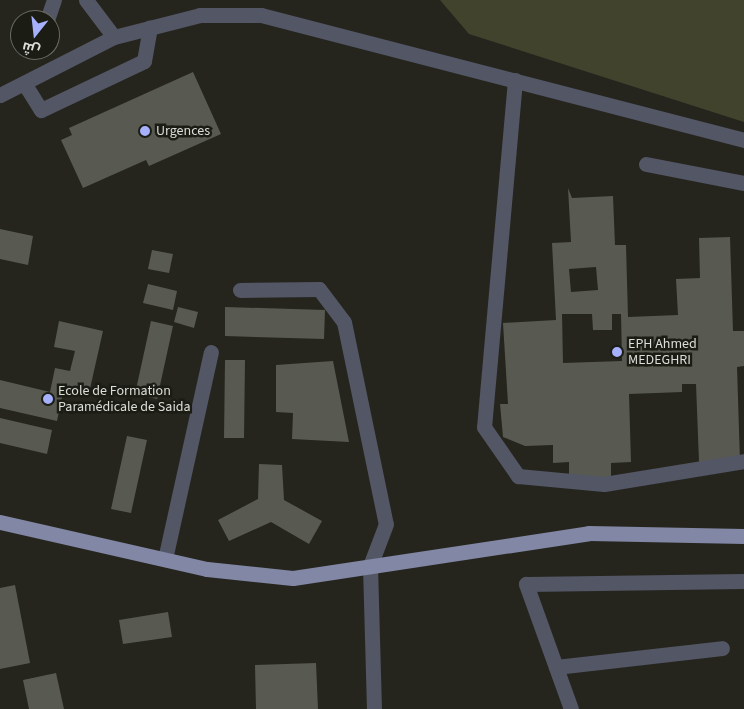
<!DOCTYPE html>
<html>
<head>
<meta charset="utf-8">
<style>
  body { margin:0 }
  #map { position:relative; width:744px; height:709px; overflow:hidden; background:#25251e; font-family:"Source Sans 3",Cairo,sans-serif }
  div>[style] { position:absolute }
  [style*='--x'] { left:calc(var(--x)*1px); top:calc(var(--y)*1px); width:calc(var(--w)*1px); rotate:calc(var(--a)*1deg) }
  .green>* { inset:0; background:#42432d }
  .building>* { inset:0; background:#585950 }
  .minor>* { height:15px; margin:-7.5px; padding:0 7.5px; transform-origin:7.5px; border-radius:7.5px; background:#535665 }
  .major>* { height:15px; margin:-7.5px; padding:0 7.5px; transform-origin:7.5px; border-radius:7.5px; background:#8187a4 }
  .dots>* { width:14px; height:14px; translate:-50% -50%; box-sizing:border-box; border:2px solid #1b1c14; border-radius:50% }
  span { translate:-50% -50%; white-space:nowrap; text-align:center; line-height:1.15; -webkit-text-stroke:5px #1b1c14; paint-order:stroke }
  .poi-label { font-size:14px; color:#ddded9 }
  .left { translate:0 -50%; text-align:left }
  .north { position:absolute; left:10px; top:10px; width:50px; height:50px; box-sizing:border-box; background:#1b1c14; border:1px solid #696a63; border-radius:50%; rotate:196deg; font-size:14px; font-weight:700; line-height:20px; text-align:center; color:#ddded9 }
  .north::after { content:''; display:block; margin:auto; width:18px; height:22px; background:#a5b1fc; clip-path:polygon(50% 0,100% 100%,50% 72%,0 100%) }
</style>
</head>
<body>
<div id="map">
  <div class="green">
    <i style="clip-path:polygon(440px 0,744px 0,744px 122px,469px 34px)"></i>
  </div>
  <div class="building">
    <i style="clip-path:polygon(193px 72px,221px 134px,149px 166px,146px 160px,83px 188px,61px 140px,72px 135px,69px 128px)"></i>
    <i style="clip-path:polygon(evenodd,568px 188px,572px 198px,613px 196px,615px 245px,626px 245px,628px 317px,678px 315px,676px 279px,700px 278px,699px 238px,730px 237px,733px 331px,744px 331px,744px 366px,737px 367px,740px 461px,699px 462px,696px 384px,682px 384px,682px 392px,629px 394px,631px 462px,611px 463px,611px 477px,569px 478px,569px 462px,553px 463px,553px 445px,525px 446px,503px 437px,500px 404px,508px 404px,503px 323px,556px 320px,552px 243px,571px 242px,568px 188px,596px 267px,598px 290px,571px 292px,569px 269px,596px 267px,568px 188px,562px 314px,592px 314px,593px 330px,612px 330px,612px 314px,621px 314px,622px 361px,563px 363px,562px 314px)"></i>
    <i style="clip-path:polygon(0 229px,33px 236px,28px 265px,0 259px)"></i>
    <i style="clip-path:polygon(152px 250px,173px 254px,169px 273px,148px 269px)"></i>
    <i style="clip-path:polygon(148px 284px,177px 291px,173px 310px,143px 303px)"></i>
    <i style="clip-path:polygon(178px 307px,198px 312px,194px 328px,174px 322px)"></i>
    <i style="clip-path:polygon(225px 307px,325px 310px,324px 339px,225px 336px)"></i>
    <i style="clip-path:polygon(59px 321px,103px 331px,89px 393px,64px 388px,57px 421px,0 408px,0 380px,50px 392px,55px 368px,70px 371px,75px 351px,54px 347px)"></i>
    <i style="clip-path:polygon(151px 321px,173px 326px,157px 399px,135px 394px)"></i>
    <i style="clip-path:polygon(225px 360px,245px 360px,244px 438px,224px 438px)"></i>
    <i style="clip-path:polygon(333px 361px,349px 442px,292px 439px,293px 413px,276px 412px,276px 365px)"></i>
    <i style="clip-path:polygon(0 418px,52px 430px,47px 454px,0 443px)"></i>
    <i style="clip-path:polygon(127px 436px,147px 440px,131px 513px,111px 509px)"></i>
    <i style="clip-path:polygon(259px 464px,282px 465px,284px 500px,322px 521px,309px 544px,271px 522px,229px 541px,218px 520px,258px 499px)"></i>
    <i style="clip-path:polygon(15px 585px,30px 663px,0 669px,0 588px)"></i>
    <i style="clip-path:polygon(168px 612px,172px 637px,123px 644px,119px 620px)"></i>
    <i style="clip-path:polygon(316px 663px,318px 709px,256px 709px,255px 665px)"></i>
    <i style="clip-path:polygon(56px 673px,64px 709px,29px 709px,23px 680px)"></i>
  </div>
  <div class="minor">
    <i style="--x:86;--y:0;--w:46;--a:52.9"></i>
    <i style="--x:47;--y:20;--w:21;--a:-71"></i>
    <i style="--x:515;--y:80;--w:348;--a:95.1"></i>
    <i style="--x:484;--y:427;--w:60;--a:55.2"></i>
    <i style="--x:518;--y:476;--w:86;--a:5.3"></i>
    <i style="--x:604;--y:484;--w:142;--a:-9.3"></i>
    <i style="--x:24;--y:83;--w:32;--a:58"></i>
    <i style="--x:41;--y:110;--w:114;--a:-25.4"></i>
    <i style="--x:144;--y:61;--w:34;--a:-80"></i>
    <i style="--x:0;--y:95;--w:128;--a:-27"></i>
    <i style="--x:114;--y:37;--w:89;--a:-14.3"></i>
    <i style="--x:200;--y:15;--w:61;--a:0"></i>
    <i style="--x:261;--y:15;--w:499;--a:14.5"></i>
    <i style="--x:646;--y:164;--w:100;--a:11"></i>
    <i style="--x:240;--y:290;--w:79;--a:-0.7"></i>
    <i style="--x:319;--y:289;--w:41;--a:52.9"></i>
    <i style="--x:344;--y:322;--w:206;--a:78.3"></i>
    <i style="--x:386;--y:524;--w:45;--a:110.9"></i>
    <i style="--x:370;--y:566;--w:143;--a:88.4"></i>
    <i style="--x:165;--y:559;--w:212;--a:-77.5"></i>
    <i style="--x:556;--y:667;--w:167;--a:-6.5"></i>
    <i style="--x:571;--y:709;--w:133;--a:-109.8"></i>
    <i style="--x:526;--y:584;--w:218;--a:-0.8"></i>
  </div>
  <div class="major">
    <i style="--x:0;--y:522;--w:212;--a:12.8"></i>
    <i style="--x:207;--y:569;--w:86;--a:6"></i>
    <i style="--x:293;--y:578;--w:299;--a:-8.6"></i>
    <i style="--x:589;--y:533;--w:155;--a:1.1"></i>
  </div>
  <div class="dots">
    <i style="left:145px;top:131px;background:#a5b1fc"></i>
    <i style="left:617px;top:352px;background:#a5b1fc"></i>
    <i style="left:48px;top:399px;background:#a5b1fc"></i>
  </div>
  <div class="poi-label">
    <span class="left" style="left:156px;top:131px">Urgences</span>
    <span class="left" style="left:628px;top:352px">EPH Ahmed<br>MEDEGHRI</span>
    <span class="left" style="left:58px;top:399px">Ecole de Formation<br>Paramédicale de Saida</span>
  </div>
  <div class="north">ش</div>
</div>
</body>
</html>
